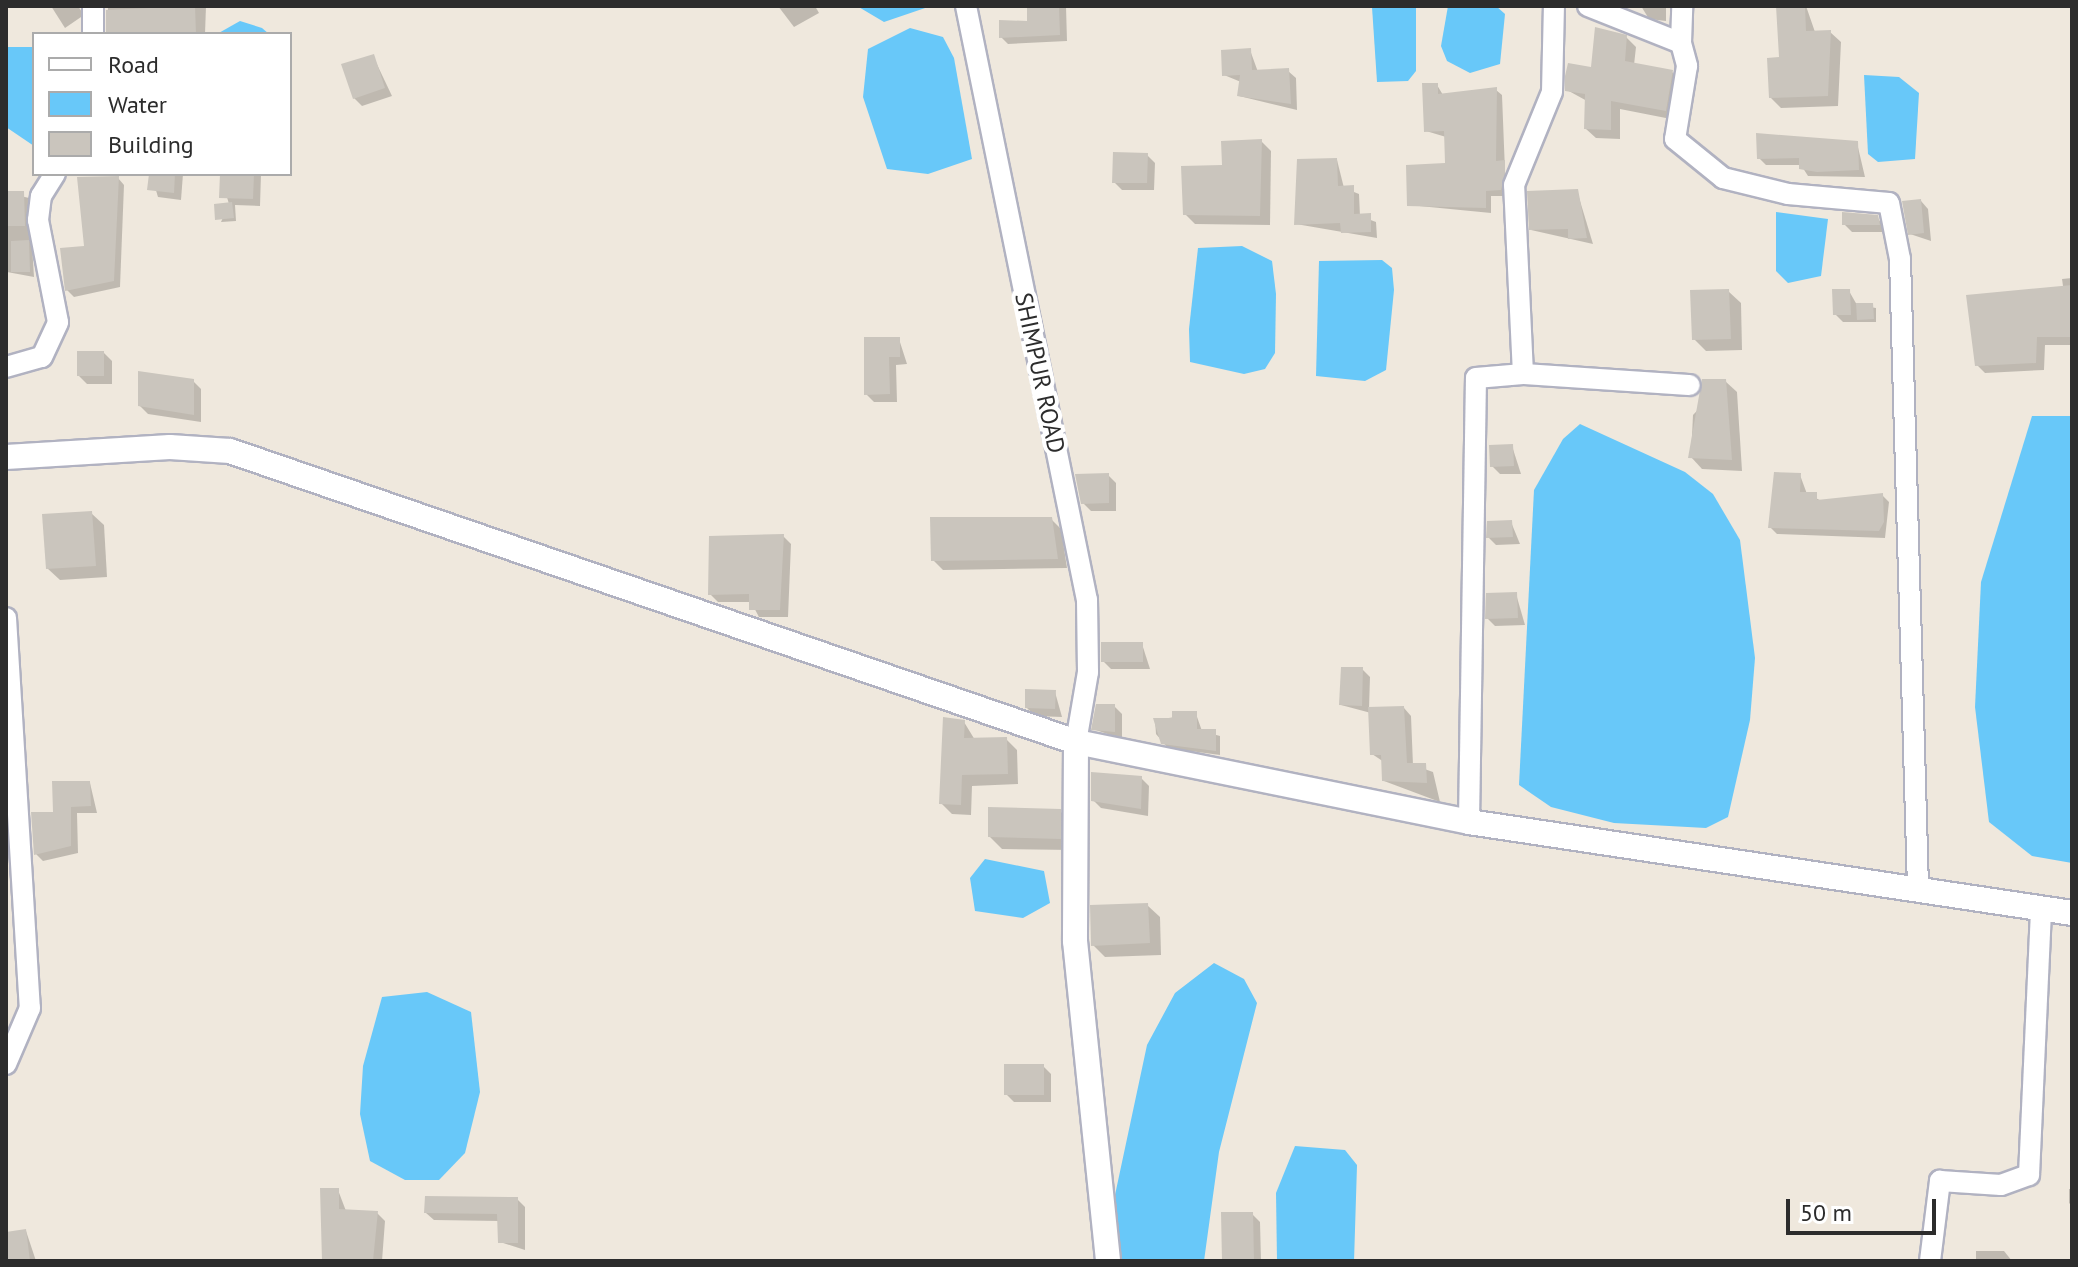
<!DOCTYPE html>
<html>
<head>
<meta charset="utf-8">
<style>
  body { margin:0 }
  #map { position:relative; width:2078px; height:1267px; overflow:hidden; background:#efe8dd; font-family:"PT Sans",sans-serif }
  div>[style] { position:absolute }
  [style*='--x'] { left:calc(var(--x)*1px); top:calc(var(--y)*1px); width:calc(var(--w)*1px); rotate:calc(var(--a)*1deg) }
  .water>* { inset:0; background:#68c8f9 }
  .shadow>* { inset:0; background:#0003 }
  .building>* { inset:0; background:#cac5bd }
  .roads { filter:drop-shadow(2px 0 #b1b2c1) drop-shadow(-2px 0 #b1b2c1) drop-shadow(0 2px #b1b2c1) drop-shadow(0 -2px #b1b2c1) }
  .minor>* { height:20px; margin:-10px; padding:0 10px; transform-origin:10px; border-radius:10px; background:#fff }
  .tertiary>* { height:24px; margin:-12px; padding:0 12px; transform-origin:12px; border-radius:12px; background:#fff }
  span { translate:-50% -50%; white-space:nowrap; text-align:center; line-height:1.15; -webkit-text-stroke:8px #fff; paint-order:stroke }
  .street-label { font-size:24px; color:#2c2c2c }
  .frame { position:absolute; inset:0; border:8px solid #2c2c2c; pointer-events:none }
  .legend { position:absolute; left:32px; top:32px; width:260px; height:144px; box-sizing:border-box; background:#fff; border:2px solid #ababab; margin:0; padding:10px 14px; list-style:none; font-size:24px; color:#2c2c2c }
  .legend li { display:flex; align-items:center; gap:16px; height:40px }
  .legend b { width:40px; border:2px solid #ababab }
  .scale { position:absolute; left:1786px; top:1199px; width:150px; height:36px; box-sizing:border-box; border:4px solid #2c2c2c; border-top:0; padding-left:10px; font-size:24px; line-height:28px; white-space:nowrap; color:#2c2c2c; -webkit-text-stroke:6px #fff; paint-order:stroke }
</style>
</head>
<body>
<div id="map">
  <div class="water">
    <i style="clip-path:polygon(857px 6px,931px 6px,884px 22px)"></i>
    <i style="clip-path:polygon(1416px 6px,1416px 71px,1408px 81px,1377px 82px,1372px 7px)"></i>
    <i style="clip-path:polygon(1448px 6px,1496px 6px,1505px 14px,1500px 64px,1470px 73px,1447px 61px,1441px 46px)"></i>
    <i style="clip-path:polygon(240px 21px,262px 28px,269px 34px,217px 34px)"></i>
    <i style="clip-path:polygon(910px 28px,943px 37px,954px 58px,972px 159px,928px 174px,887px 169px,863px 97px,868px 49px)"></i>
    <i style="clip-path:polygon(6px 47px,34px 47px,34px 146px,6px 127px)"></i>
    <i style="clip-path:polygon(1864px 75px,1899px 77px,1919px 93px,1915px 159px,1878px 162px,1868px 154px)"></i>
    <i style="clip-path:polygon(1776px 212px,1828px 219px,1821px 276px,1788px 283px,1776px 271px)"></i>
    <i style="clip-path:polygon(1242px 246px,1272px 261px,1276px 294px,1275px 353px,1265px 369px,1244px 374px,1190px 362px,1189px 329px,1198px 248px)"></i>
    <i style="clip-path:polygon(1382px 260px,1392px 268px,1394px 290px,1386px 370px,1365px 381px,1316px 376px,1319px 261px)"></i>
    <i style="clip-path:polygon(2032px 416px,2072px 416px,2072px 863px,2032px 856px,1989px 822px,1975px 707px,1981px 582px)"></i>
    <i style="clip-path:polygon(1580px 424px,1685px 472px,1713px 494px,1740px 540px,1755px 658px,1750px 720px,1728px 817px,1706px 828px,1614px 823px,1551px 807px,1519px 785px,1534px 490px,1563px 439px)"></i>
    <i style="clip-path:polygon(985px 859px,1044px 871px,1050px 903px,1023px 918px,975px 911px,970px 878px)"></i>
    <i style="clip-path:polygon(1214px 963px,1244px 979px,1257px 1003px,1219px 1152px,1204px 1261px,1119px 1261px,1112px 1209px,1147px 1045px,1175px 993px)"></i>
    <i style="clip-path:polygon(427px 992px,471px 1012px,480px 1092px,465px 1153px,439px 1180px,405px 1180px,370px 1161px,360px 1114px,363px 1066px,382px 997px)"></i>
    <i style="clip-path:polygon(1295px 1146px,1345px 1150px,1357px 1165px,1354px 1261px,1277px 1261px,1276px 1193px)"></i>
  </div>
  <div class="shadow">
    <i style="clip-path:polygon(51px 6px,78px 6px,84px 15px,65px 28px)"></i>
    <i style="clip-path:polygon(163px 6px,206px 6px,205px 34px,107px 34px,108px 7px)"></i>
    <i style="clip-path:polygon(778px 6px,815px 6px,819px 13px,794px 27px)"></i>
    <i style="clip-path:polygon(1029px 6px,1066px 6px,1067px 41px,1008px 44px,1001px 37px,1029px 23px)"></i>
    <i style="clip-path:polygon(1641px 6px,1666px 6px,1666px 21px,1649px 19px)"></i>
    <i style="clip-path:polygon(1778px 6px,1806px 6px,1815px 32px,1830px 32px,1841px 42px,1838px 106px,1781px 108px,1771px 98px,1781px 59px)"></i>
    <i style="clip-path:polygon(1626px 37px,1636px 47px,1634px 65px,1672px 72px,1682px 82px,1676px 120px,1620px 109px,1620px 139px,1596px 138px,1586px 129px,1587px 101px,1567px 90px)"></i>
    <i style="clip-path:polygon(1250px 50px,1258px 72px,1288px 71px,1296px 78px,1297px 110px,1239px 96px,1241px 82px,1224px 75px)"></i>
    <i style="clip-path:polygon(373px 56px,392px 96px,362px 106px,354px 98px)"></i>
    <i style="clip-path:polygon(1437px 85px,1443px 95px,1496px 90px,1502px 95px,1506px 196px,1491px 196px,1491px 213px,1409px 205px,1447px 165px,1446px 137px,1426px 131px)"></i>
    <i style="clip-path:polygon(1261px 141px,1271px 151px,1270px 225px,1195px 224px,1185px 214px)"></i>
    <i style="clip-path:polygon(1857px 143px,1865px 177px,1808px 176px,1801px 165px,1766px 165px,1759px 158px)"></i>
    <i style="clip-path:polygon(1147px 155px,1155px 163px,1154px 190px,1122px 190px,1114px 182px)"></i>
    <i style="clip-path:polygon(1337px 160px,1344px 188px,1359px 194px,1360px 216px,1376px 222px,1377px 238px,1296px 224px)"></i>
    <i style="clip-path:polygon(151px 174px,183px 174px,181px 200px,158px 197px)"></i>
    <i style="clip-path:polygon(220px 174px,261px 174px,260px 206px,235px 205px,236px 221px,221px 222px,229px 204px)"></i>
    <i style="clip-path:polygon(118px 178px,124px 185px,120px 287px,74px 297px,67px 290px)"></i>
    <i style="clip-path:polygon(1577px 191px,1593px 244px,1531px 230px)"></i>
    <i style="clip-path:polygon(8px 193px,29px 198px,34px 277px,7px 272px)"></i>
    <i style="clip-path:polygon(1921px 201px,1928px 209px,1931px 241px,1910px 234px)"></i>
    <i style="clip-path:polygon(1877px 217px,1887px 232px,1852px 232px,1844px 224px)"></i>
    <i style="clip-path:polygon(2072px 278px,2072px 345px,2045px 345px,2044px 370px,1985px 373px,1977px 365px,2063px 286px,2062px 279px)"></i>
    <i style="clip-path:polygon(1728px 291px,1741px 303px,1742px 350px,1706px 351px,1694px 339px)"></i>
    <i style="clip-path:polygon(1849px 291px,1857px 305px,1876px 308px,1876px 322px,1843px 322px,1835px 314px)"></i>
    <i style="clip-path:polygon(899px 339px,907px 364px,896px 365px,897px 402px,874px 402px,866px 394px)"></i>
    <i style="clip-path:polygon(104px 353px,112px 361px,112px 384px,87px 384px,79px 376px)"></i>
    <i style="clip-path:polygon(193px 381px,201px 389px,201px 422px,148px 414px,140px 406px)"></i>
    <i style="clip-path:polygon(1725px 381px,1737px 392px,1742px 471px,1702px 469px,1691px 457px,1693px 415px)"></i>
    <i style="clip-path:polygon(1512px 446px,1521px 474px,1500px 474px,1492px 466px)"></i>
    <i style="clip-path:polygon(1108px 475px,1116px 483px,1116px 511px,1091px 511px,1083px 503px)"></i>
    <i style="clip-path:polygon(1800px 475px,1807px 494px,1824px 502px,1882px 495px,1889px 502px,1885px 538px,1777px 534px,1770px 527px)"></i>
    <i style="clip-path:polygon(91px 513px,104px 525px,107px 577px,60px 580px,47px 568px)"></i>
    <i style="clip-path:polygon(1051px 519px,1061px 529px,1067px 568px,943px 570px,933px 560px)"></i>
    <i style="clip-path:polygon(1511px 522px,1520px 544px,1496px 545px,1488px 537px)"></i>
    <i style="clip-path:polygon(783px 536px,791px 544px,788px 617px,759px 617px,751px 602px,718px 602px,710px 594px)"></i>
    <i style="clip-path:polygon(1516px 594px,1525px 625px,1495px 626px,1487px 618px)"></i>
    <i style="clip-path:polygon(1142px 644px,1150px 669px,1111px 669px,1103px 661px)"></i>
    <i style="clip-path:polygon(1362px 669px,1370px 677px,1369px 709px,1404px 708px,1411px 716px,1413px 765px,1433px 772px,1440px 802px,1384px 781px,1384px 762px,1372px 754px,1371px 713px,1341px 705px)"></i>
    <i style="clip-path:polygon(1055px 692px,1062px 717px,1035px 716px,1027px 708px)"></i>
    <i style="clip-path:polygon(1114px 706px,1122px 714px,1122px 739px,1093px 729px)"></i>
    <i style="clip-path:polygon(1196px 714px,1202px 731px,1220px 736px,1220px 755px,1168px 748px,1156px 734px,1155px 720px)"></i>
    <i style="clip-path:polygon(964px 722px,975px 740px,1006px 739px,1017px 750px,1018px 784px,972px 786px,971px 815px,952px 814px,941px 803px)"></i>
    <i style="clip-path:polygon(1141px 778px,1149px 786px,1148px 816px,1101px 808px,1093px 800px)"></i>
    <i style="clip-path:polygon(90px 783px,97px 813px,77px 813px,78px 853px,43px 861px,36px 854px,55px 814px)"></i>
    <i style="clip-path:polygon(1060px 811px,1072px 823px,1072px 850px,1002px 849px,990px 837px)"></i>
    <i style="clip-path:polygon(1147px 905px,1160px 917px,1161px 955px,1105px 957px,1093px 945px)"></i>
    <i style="clip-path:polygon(1043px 1066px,1051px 1074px,1051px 1102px,1014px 1102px,1006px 1094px)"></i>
    <i style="clip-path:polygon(2069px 1189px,2072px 1189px,2072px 1206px,2069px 1203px)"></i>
    <i style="clip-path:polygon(338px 1190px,346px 1211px,377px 1213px,385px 1221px,382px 1261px,323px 1261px)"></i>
    <i style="clip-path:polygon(517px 1199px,525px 1207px,525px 1250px,500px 1242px,499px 1221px,434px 1220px,426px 1213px)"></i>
    <i style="clip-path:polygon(1252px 1214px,1260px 1222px,1261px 1261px,1224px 1261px)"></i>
    <i style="clip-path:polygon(26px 1231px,36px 1261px,6px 1261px,6px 1234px)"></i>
    <i style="clip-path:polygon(1976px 1251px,2004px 1251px,2012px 1261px,1976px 1261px)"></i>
  </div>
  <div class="building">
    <i style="clip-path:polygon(195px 6px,196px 34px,106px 34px,106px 10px)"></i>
    <i style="clip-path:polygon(1027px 6px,1059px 6px,1060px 35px,999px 38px,999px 20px,1027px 21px)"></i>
    <i style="clip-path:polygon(1776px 6px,1805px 6px,1806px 31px,1831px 30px,1828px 96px,1769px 98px,1767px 58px,1779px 57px)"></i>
    <i style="clip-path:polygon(1595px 27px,1627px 35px,1625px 61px,1673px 70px,1666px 111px,1611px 101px,1611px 130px,1584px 129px,1585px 94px,1565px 91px,1565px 76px,1568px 63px,1591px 67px)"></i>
    <i style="clip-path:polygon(1251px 48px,1252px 70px,1289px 68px,1291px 104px,1237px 96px,1240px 75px,1222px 76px,1221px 50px)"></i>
    <i style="clip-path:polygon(374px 54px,385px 88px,353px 99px,341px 64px)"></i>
    <i style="clip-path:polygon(1422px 83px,1438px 83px,1438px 94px,1497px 87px,1496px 161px,1505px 160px,1505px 173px,1501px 190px,1486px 191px,1486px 208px,1407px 206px,1406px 165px,1445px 163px,1444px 131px,1424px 132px)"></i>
    <i style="clip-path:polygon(1756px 133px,1858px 141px,1859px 170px,1817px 172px,1799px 169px,1799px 158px,1757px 159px)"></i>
    <i style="clip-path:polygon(1262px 139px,1260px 216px,1183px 215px,1181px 166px,1222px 165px,1221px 141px)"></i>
    <i style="clip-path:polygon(1113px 152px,1148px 153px,1147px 183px,1112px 183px)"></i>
    <i style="clip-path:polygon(1337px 158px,1338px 186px,1354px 185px,1354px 214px,1371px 213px,1371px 232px,1341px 233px,1340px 223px,1294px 225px,1297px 159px)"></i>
    <i style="clip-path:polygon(149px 174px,175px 174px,174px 193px,147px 190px)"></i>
    <i style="clip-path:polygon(220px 174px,254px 174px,253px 199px,219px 198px)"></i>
    <i style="clip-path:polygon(119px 176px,114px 281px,65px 291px,60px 248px,84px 246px,77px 177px)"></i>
    <i style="clip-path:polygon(1578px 189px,1587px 238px,1568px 239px,1568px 229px,1529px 230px,1527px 191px)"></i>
    <i style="clip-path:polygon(8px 191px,24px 191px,25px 226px,8px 226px)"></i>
    <i style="clip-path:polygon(1921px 199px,1924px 233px,1908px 235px,1902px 201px)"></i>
    <i style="clip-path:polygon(232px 202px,234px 218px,215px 220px,214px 204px)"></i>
    <i style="clip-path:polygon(1842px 212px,1878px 215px,1880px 225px,1842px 225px)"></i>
    <i style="clip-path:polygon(29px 240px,30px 272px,11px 272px,11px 241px)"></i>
    <i style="clip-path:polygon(2072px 285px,2072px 337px,2037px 337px,2036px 363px,1975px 366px,1966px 295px)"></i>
    <i style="clip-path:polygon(1729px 289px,1731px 339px,1692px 340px,1690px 290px)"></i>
    <i style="clip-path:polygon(1832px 289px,1850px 289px,1851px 315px,1833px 315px)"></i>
    <i style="clip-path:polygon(1856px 303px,1873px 303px,1874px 319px,1857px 320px)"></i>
    <i style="clip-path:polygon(864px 337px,900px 337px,900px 357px,889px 357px,890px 394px,864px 395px)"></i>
    <i style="clip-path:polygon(77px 351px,104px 351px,104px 376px,77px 376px)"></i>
    <i style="clip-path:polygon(138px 371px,194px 379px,194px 415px,138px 406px)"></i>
    <i style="clip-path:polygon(1702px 379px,1726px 379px,1732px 460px,1688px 458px)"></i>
    <i style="clip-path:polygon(1513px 444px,1514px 466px,1490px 467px,1489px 445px)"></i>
    <i style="clip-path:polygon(1774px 472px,1801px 473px,1800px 492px,1817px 492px,1817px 500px,1883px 493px,1884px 522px,1879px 531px,1768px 528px)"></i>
    <i style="clip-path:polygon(1109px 473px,1109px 503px,1081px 504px,1075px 474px)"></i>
    <i style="clip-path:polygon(92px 511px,96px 566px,46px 569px,42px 514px)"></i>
    <i style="clip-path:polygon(930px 517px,1052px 517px,1058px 559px,931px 561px)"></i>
    <i style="clip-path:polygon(1512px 520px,1513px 537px,1486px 538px,1487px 521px)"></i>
    <i style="clip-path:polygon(784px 534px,780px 610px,749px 610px,749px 594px,708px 595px,709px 536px)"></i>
    <i style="clip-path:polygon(1517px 592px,1518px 618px,1485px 619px,1486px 593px)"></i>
    <i style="clip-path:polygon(1101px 642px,1143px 642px,1143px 662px,1101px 662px)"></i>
    <i style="clip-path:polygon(1341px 667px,1363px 667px,1362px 706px,1339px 705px)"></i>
    <i style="clip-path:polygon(1025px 689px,1056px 690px,1055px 709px,1025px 708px)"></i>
    <i style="clip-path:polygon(1096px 704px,1115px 704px,1115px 732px,1091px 730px)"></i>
    <i style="clip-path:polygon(1404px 706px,1407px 763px,1426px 763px,1427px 783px,1382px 781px,1381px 755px,1370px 755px,1368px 707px)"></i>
    <i style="clip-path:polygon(1172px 711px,1197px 711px,1197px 729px,1216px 729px,1216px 751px,1161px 744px,1153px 718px,1172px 718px)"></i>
    <i style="clip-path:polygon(943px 717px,965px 720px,964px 738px,1007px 737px,1008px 774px,962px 775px,961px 805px,939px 804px)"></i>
    <i style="clip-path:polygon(1091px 772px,1142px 776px,1141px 809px,1091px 801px)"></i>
    <i style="clip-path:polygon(52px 781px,90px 781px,91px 806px,71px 807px,71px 846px,34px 855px,31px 812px,53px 812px)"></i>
    <i style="clip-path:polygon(988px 807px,1061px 809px,1061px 839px,988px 837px)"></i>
    <i style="clip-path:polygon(1148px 903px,1150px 943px,1091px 946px,1090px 905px)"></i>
    <i style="clip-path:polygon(1004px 1064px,1044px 1064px,1044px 1095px,1004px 1095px)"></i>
    <i style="clip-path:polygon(320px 1188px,339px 1188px,339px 1209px,378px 1211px,373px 1261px,322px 1261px)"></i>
    <i style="clip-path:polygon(425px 1196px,518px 1197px,518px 1243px,498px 1243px,497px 1214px,424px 1213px)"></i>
    <i style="clip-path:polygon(1221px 1212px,1253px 1212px,1254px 1261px,1222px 1261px)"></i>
    <i style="clip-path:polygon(26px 1229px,30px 1261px,6px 1261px,6px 1232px)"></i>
  </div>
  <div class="roads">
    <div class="minor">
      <i style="--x:93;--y:6;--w:28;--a:90"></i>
      <i style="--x:966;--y:6;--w:606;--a:78.49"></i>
      <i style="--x:1087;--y:600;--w:72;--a:89.2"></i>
      <i style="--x:1088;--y:672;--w:71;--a:99.7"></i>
      <i style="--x:1588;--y:6;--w:100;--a:21.7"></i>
      <i style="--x:1681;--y:43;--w:24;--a:75"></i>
      <i style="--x:1687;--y:66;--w:74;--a:99.3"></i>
      <i style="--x:1675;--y:139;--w:62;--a:39.1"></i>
      <i style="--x:1723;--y:178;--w:67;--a:13.8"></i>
      <i style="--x:1788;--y:194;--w:101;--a:5.1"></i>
      <i style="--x:1889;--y:203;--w:57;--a:78.9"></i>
      <i style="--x:1900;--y:259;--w:630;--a:88.36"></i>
      <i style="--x:1681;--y:43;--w:37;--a:-88"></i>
      <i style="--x:6;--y:367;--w:37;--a:-16"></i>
      <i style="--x:42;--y:357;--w:38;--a:-65"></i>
      <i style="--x:58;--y:322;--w:104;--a:-101.1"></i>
      <i style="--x:38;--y:220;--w:24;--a:-83"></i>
      <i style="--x:41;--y:196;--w:26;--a:-58"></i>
      <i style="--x:1523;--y:374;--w:167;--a:3.8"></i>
      <i style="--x:6;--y:618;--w:391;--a:86.5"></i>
      <i style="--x:30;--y:1008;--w:61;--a:113.2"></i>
      <i style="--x:1469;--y:822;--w:444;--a:-89.1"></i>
      <i style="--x:1476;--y:378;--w:47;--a:-4.9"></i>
      <i style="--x:1523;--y:374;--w:189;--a:-92.7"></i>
      <i style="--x:1514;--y:185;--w:100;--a:-67.8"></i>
      <i style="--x:1552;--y:92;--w:86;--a:-88.7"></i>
      <i style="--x:1930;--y:1261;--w:81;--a:-82.9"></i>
      <i style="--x:1940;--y:1181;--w:61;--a:3.8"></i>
      <i style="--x:2001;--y:1185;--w:30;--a:-20"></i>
      <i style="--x:2029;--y:1175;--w:262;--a:-87.4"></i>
    </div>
    <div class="tertiary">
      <i style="--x:6;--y:457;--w:164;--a:-3.5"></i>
      <i style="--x:170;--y:447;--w:60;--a:3.8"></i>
      <i style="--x:230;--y:451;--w:895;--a:18.98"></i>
      <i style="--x:1076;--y:742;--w:401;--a:11.5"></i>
      <i style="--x:1469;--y:822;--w:610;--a:8.58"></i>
      <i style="--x:1076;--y:742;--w:199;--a:90.3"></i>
      <i style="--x:1075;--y:941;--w:322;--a:84.1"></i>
    </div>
  </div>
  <div class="street-label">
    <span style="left:1040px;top:373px;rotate:78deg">SHIMPUR ROAD</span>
  </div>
  <div class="frame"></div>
  <ul class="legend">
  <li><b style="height:10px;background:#fff"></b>Road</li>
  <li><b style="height:22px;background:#68c8f9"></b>Water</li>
  <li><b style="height:22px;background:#cac5bd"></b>Building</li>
  </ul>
  <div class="scale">50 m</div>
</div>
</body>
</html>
